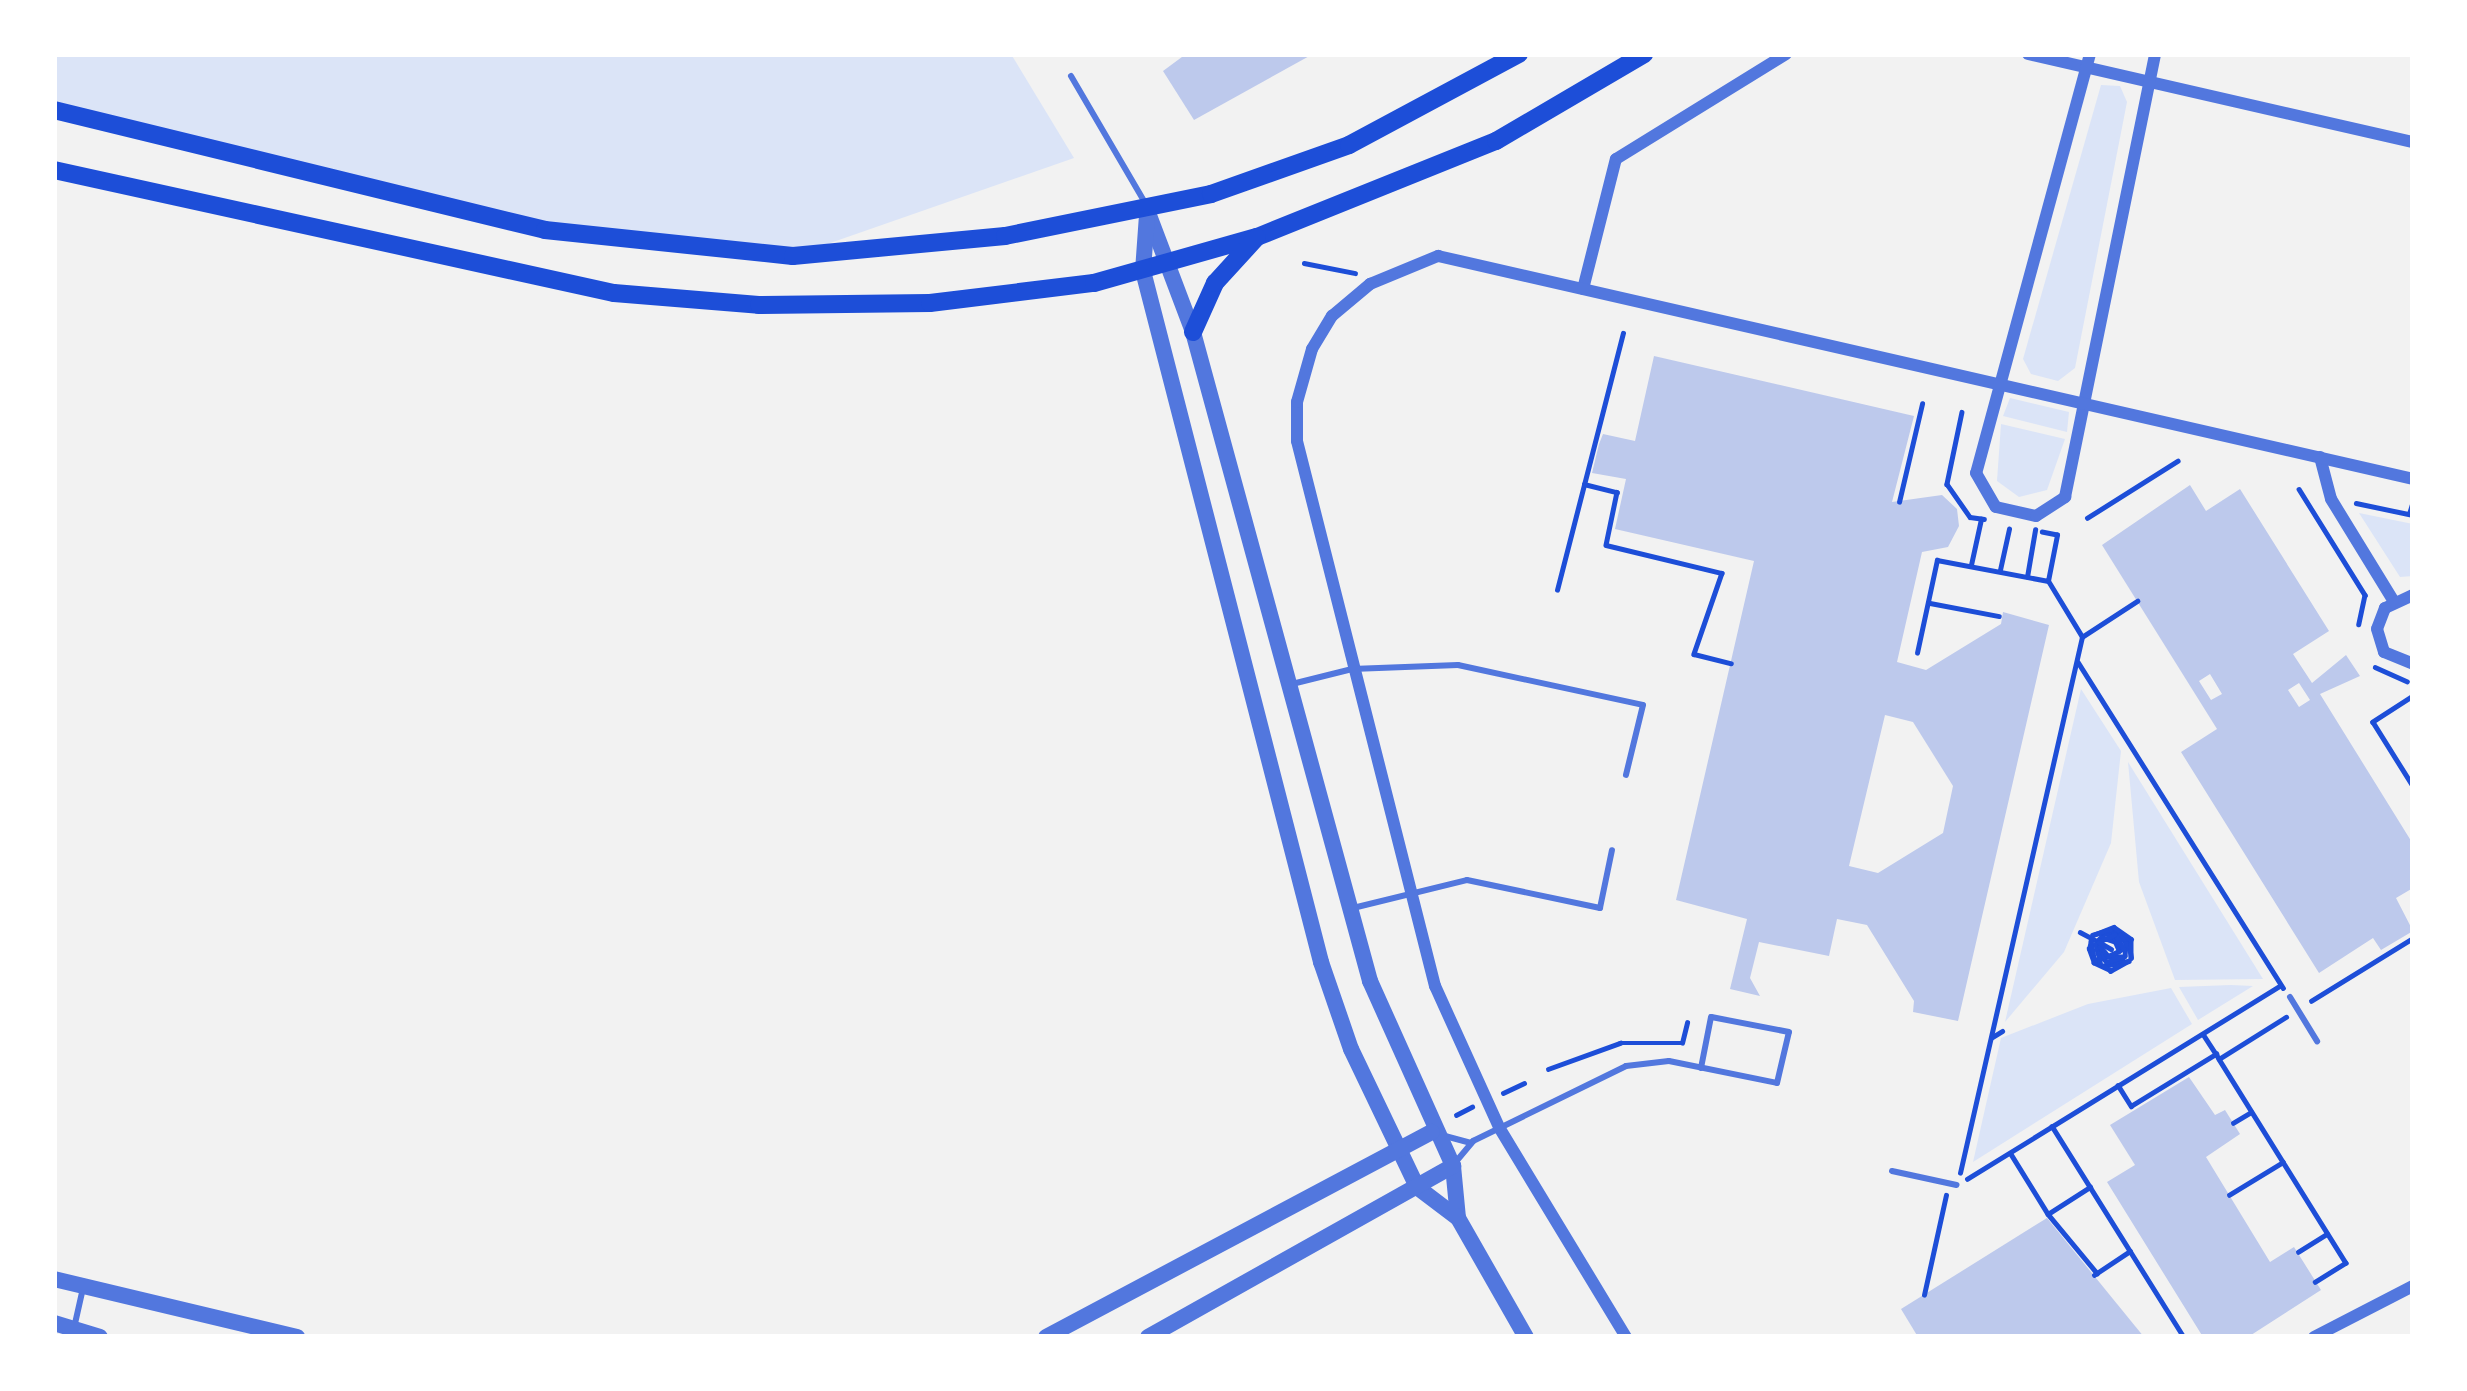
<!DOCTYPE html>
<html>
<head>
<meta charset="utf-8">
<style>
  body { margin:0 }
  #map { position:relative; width:2467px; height:1391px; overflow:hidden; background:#f2f2f2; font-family:"Source Serif 4",serif }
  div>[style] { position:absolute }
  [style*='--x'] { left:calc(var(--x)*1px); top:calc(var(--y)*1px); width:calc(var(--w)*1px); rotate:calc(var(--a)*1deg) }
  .green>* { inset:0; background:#dbe4f7 }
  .building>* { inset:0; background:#bdc9ec }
  .path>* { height:4.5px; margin:-2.25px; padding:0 2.25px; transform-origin:2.25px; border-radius:2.25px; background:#1d4ed8 }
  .service>* { height:6px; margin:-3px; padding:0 3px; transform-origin:3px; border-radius:3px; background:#5277de }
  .minor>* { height:12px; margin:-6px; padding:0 6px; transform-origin:6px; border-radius:6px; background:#5277de }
  .tertiary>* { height:16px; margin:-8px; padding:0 8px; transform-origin:8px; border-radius:8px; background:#5277de }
  .secondary>* { height:18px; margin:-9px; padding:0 9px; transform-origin:9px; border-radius:9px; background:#1d4ed8 }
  span { translate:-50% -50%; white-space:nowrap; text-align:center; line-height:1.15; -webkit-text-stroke:10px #fff; paint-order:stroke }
  .frame { position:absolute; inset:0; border:57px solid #fff; pointer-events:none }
</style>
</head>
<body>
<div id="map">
  <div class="green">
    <i style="clip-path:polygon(54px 54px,1011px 54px,1074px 158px,793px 256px,545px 230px,54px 110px)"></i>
    <i style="clip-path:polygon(2101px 85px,2120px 86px,2127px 102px,2075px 368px,2058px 381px,2031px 374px,2023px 359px)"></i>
    <i style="clip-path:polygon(2010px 398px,2069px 412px,2067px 432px,2003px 416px)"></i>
    <i style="clip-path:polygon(2001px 424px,2065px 439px,2047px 490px,2019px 497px,1997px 481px)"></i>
    <i style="clip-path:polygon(2359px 513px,2413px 524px,2413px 576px,2400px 577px)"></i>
    <i style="clip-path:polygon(2081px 689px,2121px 751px,2111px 843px,2064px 952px,2005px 1022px)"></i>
    <i style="clip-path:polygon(2128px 762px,2263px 979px,2175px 980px,2139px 882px)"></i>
    <i style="clip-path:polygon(2231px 985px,2253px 986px,2198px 1020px,2179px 987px)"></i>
    <i style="clip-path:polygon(2171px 988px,2192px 1024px,1973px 1162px,2001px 1038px,2088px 1004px)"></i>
  </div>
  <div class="building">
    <i style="clip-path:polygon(1186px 54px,1313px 54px,1194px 120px,1163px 71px)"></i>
    <i style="clip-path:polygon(evenodd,1654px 356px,1914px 416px,1892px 502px,1942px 495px,1957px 509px,1959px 526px,1948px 547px,1922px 552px,1897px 662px,1926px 670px,2001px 624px,2003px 612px,2049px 625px,1958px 1021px,1913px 1012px,1914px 1001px,1867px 925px,1837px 919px,1829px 956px,1759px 942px,1750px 978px,1760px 996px,1730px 989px,1747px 919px,1676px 900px,1754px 561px,1615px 529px,1626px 479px,1592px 473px,1599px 444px,1603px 434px,1635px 441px,1654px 356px,1885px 715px,1913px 722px,1953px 786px,1943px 833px,1878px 873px,1849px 866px,1885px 715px)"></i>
    <i style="clip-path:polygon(evenodd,2190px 485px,2206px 511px,2240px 489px,2329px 631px,2293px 654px,2312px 683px,2346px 655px,2360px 676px,2320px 694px,2413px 844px,2413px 888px,2396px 898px,2413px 931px,2381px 950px,2373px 938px,2319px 973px,2181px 752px,2217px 729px,2102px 545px,2190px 485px,2210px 674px,2222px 694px,2211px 700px,2199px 681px,2210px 674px,2190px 485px,2299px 683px,2310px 700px,2299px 707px,2288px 690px,2299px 683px)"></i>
    <i style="clip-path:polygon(2189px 1077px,2215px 1115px,2225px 1110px,2240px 1134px,2206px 1157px,2270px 1262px,2294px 1247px,2321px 1290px,2248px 1337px,2203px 1337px,2107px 1182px,2135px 1165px,2110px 1125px)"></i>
    <i style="clip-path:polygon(2047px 1218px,2144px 1337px,1918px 1337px,1901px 1309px)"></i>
  </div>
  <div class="path">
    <i style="--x:1304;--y:263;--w:52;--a:11.1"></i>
    <i style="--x:1962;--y:412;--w:74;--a:101.8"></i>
    <i style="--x:1947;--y:484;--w:40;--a:55.1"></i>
    <i style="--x:1970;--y:517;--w:14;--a:8"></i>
    <i style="--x:1584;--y:484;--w:34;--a:14"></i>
    <i style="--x:1617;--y:492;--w:54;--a:101.7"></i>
    <i style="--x:1606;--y:545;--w:119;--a:13.6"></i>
    <i style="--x:1722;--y:573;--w:86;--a:109.1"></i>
    <i style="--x:1694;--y:654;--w:38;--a:14"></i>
    <i style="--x:2299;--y:489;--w:125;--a:58.1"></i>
    <i style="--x:2365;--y:595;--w:30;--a:102"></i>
    <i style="--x:1899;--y:502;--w:101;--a:-76.8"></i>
    <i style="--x:2356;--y:503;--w:58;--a:11.9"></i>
    <i style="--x:2409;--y:514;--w:14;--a:-73"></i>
    <i style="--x:2087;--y:518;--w:107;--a:-32.3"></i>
    <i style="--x:1971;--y:565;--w:47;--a:-77.7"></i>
    <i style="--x:2000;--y:570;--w:42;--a:-77.6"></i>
    <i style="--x:2027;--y:577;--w:48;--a:-80.3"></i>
    <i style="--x:1557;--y:590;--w:265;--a:-75.6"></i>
    <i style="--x:1930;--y:603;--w:70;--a:10.7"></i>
    <i style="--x:2082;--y:637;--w:66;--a:-33.2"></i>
    <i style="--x:1917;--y:653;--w:95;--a:-77.9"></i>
    <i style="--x:1937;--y:560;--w:113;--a:10.7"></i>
    <i style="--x:2078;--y:662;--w:385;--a:57.8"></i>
    <i style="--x:2375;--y:667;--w:35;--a:24"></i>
    <i style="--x:2413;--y:696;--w:48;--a:147"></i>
    <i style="--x:2373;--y:722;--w:75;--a:58"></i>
    <i style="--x:2080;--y:932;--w:19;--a:28"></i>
    <i style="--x:2097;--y:941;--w:10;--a:-45"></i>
    <i style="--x:2104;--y:934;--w:13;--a:0"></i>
    <i style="--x:2117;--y:934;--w:7;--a:-146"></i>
    <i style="--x:2111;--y:930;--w:19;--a:164"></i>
    <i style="--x:2093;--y:935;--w:22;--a:-21"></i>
    <i style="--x:2114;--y:927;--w:21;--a:35"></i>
    <i style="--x:2131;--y:939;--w:19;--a:90"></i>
    <i style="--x:2131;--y:958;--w:17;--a:-100"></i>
    <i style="--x:2128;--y:941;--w:10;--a:-143"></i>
    <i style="--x:2120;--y:935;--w:10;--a:53"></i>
    <i style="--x:2126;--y:943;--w:13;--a:94"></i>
    <i style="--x:2125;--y:956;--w:9;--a:131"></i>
    <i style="--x:2119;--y:963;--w:16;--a:169"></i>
    <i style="--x:2103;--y:966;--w:26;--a:-11"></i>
    <i style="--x:2129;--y:961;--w:21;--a:151"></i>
    <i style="--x:2111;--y:971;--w:19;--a:-155"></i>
    <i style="--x:2094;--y:963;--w:15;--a:-110"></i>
    <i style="--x:2089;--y:949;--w:8;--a:-76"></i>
    <i style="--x:2091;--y:941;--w:17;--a:80"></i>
    <i style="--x:2094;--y:958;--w:8;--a:45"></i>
    <i style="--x:2100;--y:964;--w:20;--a:-101"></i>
    <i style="--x:2096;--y:944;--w:9;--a:77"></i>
    <i style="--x:2098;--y:953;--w:13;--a:45"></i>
    <i style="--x:2107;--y:962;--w:16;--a:-18"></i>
    <i style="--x:2122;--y:957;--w:18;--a:180"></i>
    <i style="--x:2104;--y:957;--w:12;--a:-110"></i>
    <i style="--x:2100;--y:946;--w:13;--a:51"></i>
    <i style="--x:2108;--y:956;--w:12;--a:-24"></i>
    <i style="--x:2119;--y:951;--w:10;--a:-114"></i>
    <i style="--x:2115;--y:942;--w:9;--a:-162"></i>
    <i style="--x:2106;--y:939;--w:9;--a:-6"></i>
    <i style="--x:2115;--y:938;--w:15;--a:53"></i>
    <i style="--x:2124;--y:950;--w:17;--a:-121"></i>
    <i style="--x:2115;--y:935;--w:17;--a:156"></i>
    <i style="--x:2099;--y:942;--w:14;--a:30"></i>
    <i style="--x:2311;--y:1001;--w:120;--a:-31.7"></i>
    <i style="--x:2203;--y:1034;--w:30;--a:57"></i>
    <i style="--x:2219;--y:1059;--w:79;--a:-32.1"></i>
    <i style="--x:1991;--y:1038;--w:13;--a:-32"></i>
    <i style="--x:2219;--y:1059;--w:240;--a:58.1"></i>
    <i style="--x:2346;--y:1263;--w:36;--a:148"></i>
    <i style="--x:1548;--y:1069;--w:77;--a:-19.9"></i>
    <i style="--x:1620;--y:1043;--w:62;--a:0"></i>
    <i style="--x:1682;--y:1043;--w:21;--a:-76"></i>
    <i style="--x:2118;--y:1085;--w:25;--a:58"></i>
    <i style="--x:2131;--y:1106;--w:100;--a:-31.5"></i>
    <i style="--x:1503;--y:1093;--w:23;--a:-25"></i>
    <i style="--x:1456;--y:1115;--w:18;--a:-27"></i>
    <i style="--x:2233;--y:1123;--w:21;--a:-31"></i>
    <i style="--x:2052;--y:1126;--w:249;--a:58"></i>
    <i style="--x:2011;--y:1154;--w:70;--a:58.3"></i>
    <i style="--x:2048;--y:1214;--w:50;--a:-32.7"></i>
    <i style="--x:1960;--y:1173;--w:550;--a:-77.18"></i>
    <i style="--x:2082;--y:637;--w:66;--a:-121.3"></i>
    <i style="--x:2048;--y:581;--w:47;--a:-78.9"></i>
    <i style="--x:2057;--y:535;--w:15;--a:-169"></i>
    <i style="--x:1967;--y:1179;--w:367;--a:-31.7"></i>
    <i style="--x:2229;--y:1195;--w:63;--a:-31.4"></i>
    <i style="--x:2048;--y:1214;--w:77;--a:50.3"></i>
    <i style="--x:2298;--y:1252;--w:34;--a:-32"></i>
    <i style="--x:2094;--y:1275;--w:43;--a:-33.7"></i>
    <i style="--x:1924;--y:1295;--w:102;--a:-77.6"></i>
  </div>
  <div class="service">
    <i style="--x:1071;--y:76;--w:145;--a:59.7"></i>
    <i style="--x:1292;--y:684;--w:62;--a:-14"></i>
    <i style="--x:1352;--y:669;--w:106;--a:-2.2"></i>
    <i style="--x:1458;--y:665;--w:189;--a:12.2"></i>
    <i style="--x:1643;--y:705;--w:72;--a:103.7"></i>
    <i style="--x:1353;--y:908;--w:117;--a:-13.8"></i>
    <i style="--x:1467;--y:880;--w:136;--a:11.9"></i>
    <i style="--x:1600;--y:908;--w:59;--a:-78.3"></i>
    <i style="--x:2290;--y:997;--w:52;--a:58.5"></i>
    <i style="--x:1445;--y:1136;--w:27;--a:15"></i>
    <i style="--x:1454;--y:1164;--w:30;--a:-50"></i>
    <i style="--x:1473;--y:1141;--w:170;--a:-26.1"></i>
    <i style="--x:1626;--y:1066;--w:43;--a:-6.6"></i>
    <i style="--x:1669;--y:1061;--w:110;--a:11.5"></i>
    <i style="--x:1777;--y:1083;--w:52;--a:-76.8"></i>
    <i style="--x:1789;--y:1032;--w:79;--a:-169.1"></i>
    <i style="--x:1711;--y:1017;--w:52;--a:101.1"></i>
    <i style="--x:1892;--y:1171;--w:66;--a:12.2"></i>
    <i style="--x:74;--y:1328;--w:41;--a:-77.3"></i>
  </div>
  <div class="minor">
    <i style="--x:2028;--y:54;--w:395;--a:12.9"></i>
    <i style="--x:2090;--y:54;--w:434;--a:105.2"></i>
    <i style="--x:1976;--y:473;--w:39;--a:60"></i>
    <i style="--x:1996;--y:507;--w:41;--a:12.7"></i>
    <i style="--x:2036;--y:516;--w:35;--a:-33"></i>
    <i style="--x:2065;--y:497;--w:452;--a:-78.5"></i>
    <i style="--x:1583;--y:289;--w:134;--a:-75.8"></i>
    <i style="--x:1616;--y:159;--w:200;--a:-31.7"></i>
    <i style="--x:2320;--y:457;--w:43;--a:75.3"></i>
    <i style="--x:2331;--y:499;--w:119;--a:58.5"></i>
    <i style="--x:2413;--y:595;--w:31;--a:155"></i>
    <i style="--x:2385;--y:608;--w:22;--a:111"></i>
    <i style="--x:2377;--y:629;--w:24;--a:73"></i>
    <i style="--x:2384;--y:652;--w:31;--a:22"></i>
    <i style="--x:1626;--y:1337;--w:245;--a:-121.2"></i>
    <i style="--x:1499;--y:1127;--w:155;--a:-114.4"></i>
    <i style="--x:1435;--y:986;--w:562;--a:-104.21"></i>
    <i style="--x:1297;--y:441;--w:39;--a:-90"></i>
    <i style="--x:1297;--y:402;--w:55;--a:-74.2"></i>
    <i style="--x:1312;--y:349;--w:39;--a:-59"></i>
    <i style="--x:1332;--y:316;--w:50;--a:-40.1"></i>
    <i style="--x:1370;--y:284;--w:74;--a:-22.4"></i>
    <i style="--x:1438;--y:256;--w:1000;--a:12.88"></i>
    <i style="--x:2314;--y:1337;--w:111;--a:-27.3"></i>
  </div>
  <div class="tertiary">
    <i style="--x:1147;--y:210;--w:130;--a:69.3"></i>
    <i style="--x:1193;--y:332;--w:673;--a:74.74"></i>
    <i style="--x:1370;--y:981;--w:203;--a:65.8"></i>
    <i style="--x:1453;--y:1166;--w:52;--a:84.5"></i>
    <i style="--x:1458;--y:1218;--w:137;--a:60.3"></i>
    <i style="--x:1147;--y:215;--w:56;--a:94.1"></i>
    <i style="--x:1143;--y:271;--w:714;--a:75.55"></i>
    <i style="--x:1321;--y:962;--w:92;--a:71"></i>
    <i style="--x:1351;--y:1049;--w:153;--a:64.4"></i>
    <i style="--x:1417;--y:1187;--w:51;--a:37.1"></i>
    <i style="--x:54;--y:1279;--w:250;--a:13.4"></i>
    <i style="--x:54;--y:1323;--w:48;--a:16.9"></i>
    <i style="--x:1046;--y:1337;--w:437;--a:-28"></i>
    <i style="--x:1148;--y:1337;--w:350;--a:-29.3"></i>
  </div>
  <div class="secondary">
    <i style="--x:54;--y:110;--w:505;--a:13.73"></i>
    <i style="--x:545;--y:230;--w:249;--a:6"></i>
    <i style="--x:793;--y:256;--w:213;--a:-5.4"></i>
    <i style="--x:1005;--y:236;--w:210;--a:-11.5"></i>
    <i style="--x:1211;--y:194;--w:146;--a:-19.5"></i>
    <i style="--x:1349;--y:145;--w:193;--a:-28.2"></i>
    <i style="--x:54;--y:170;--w:573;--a:12.39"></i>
    <i style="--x:614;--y:293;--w:145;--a:4.7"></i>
    <i style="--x:759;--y:305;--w:171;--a:-0.7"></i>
    <i style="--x:930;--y:303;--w:165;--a:-7"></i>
    <i style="--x:1094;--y:283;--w:169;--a:-15.8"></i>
    <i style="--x:1257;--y:237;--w:258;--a:-21.9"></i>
    <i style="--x:1496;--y:141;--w:172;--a:-30.4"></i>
    <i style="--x:1193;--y:332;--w:54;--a:-65.8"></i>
    <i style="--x:1215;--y:283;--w:62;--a:-47.6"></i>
  </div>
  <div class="frame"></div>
</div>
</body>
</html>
